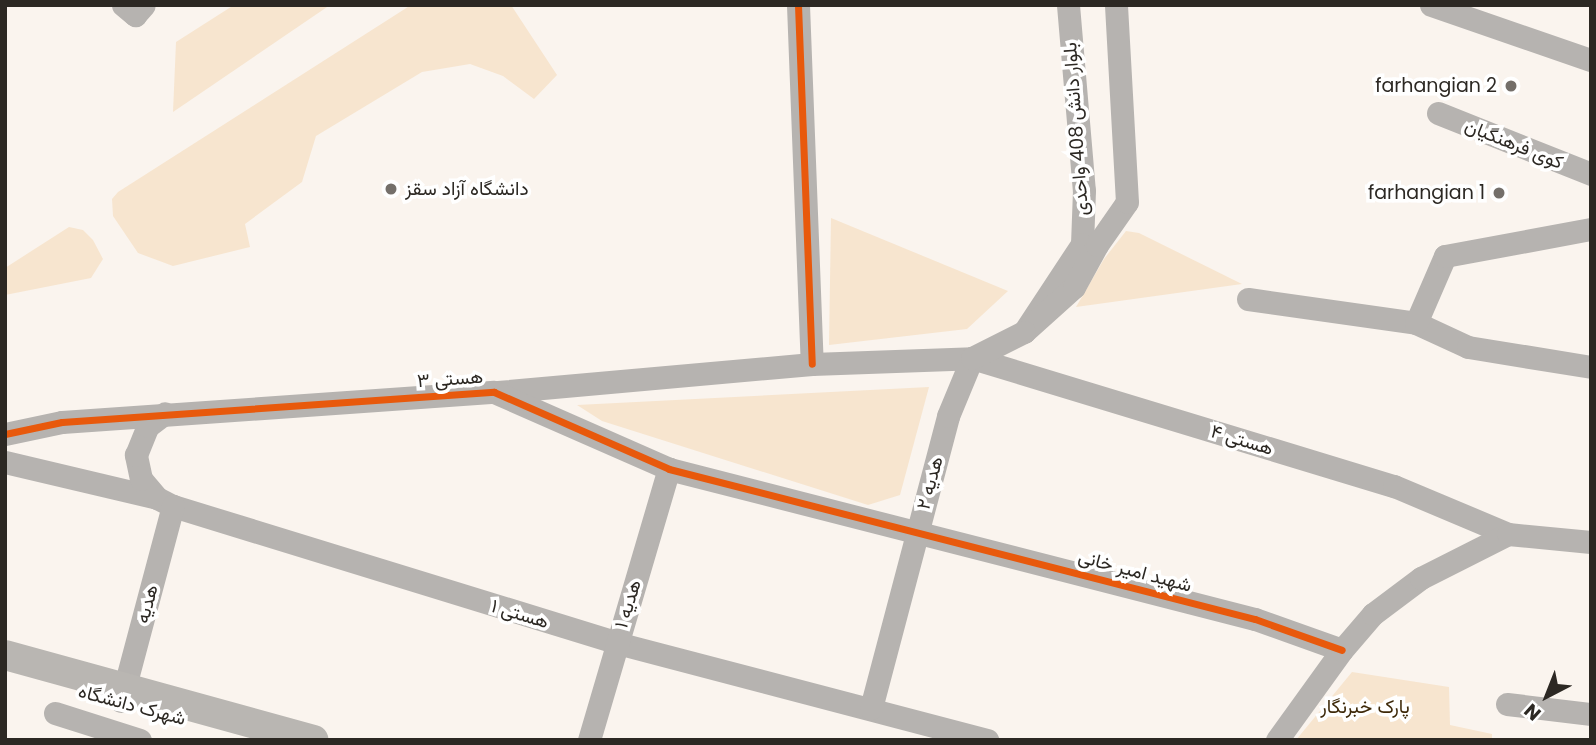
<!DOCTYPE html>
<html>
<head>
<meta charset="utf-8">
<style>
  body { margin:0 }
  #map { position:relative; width:1596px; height:745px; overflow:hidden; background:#faf4ee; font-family:Poppins,Vazirmatn,sans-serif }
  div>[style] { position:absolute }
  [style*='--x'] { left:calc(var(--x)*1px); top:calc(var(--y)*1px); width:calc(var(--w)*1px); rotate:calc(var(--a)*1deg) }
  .green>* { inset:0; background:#f7e5cf }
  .minor>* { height:23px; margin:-11.5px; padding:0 11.5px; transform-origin:11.5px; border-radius:11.5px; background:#b6b3b0 }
  .major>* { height:30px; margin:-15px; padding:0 15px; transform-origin:15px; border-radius:15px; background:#b9b6b2 }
  .cycleway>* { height:7px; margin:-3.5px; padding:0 3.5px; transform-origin:3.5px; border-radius:3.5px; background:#e8590c }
  .dots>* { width:19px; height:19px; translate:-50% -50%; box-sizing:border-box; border:4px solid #fff; border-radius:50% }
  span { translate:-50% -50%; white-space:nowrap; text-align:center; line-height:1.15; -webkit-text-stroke:7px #fff; paint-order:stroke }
  .poi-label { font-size:19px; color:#2c2823 }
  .right { translate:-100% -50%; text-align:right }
  .left { translate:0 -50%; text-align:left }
  .street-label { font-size:19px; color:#2c2823 }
  .park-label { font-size:19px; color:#3d2808 }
  .frame { position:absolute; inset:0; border:7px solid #2c2823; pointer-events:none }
  .north { position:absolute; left:1512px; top:661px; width:70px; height:70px; -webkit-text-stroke:5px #fff; paint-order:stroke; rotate:222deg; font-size:19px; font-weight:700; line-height:28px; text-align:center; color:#2c2823 }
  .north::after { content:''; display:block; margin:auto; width:24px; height:32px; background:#2c2823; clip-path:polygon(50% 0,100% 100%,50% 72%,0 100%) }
</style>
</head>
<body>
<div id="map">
  <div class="green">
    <i style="clip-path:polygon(234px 5px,330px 5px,173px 112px,176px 42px)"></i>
    <i style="clip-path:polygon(411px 5px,511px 5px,557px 75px,534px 99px,503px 76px,470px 64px,422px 72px,316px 136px,302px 182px,245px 224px,250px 247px,173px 266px,138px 253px,113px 216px,112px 199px,118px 192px)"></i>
    <i style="clip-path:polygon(831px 218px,1008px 291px,967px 329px,829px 345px)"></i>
    <i style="clip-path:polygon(69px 227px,83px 230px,93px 240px,103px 259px,91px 278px,5px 295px,5px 268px)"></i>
    <i style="clip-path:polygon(1126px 231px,1139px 233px,1242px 284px,1076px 307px,1104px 259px)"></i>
    <i style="clip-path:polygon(929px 387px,900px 495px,868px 505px,602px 421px,577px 405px)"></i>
    <i style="clip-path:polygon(1352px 672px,1449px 687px,1450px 725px,1492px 734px,1492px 740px,1296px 740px)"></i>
  </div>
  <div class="minor">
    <i style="--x:123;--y:5;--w:16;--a:40"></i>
    <i style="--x:135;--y:15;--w:13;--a:-48"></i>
    <i style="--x:798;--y:5;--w:359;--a:87.8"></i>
    <i style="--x:1068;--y:5;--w:186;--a:85.1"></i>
    <i style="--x:1084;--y:190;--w:54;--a:92.1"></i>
    <i style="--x:1082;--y:244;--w:105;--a:123.4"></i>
    <i style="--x:1024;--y:332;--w:67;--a:-42"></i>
    <i style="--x:1074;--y:287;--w:48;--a:-61.3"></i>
    <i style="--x:1097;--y:245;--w:52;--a:-55.1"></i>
    <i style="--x:1127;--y:202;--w:197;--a:-93.2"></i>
    <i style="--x:1431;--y:5;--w:169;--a:19"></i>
    <i style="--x:1438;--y:113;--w:165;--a:21.7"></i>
    <i style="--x:1248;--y:299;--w:170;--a:8.1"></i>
    <i style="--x:1416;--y:323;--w:57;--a:24.8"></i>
    <i style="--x:1468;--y:347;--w:125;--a:9.2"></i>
    <i style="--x:1416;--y:323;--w:73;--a:-66.6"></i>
    <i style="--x:1445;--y:256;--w:148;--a:-10.5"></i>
    <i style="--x:498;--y:392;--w:315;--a:-5.1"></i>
    <i style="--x:812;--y:364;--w:160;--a:-2.1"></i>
    <i style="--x:972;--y:358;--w:441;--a:16.9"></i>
    <i style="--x:1394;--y:486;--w:124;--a:22.8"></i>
    <i style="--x:5;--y:434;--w:58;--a:-11.9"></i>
    <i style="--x:62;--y:422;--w:433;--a:-4"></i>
    <i style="--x:494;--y:392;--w:191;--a:23.7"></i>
    <i style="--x:669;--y:469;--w:605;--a:14.36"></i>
    <i style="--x:1255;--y:619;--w:92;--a:19.6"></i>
    <i style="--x:5;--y:462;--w:156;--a:13.3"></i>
    <i style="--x:157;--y:498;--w:18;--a:27"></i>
    <i style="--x:173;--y:506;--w:465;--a:17.1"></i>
    <i style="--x:617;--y:643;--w:383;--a:14.7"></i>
    <i style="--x:157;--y:498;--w:25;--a:-130"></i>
    <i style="--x:141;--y:479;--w:25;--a:-102"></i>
    <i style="--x:136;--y:455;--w:31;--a:-68"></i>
    <i style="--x:148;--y:426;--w:21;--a:-37"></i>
    <i style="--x:121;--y:701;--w:202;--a:-75.1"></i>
    <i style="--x:1507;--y:704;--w:85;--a:6.8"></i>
    <i style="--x:871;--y:708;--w:302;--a:-75.2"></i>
    <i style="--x:948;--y:416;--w:63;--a:-67.5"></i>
    <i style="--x:972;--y:358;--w:58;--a:-26.6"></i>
    <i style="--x:55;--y:713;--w:89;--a:17.6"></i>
    <i style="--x:589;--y:740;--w:283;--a:-73.6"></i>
    <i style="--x:1277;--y:740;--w:111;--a:-54.2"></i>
    <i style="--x:1342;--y:650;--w:48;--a:-49.3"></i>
    <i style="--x:1373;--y:614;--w:60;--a:-36.9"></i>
    <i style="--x:1421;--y:578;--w:97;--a:-26.8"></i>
    <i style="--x:1508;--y:534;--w:83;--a:5.5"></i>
  </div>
  <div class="major">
    <i style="--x:5;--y:655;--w:320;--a:15.4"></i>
  </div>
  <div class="cycleway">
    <i style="--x:798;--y:5;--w:359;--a:87.8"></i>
    <i style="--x:5;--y:434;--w:58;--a:-11.9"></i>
    <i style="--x:62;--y:422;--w:433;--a:-4"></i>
    <i style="--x:494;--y:392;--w:191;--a:23.7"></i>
    <i style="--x:669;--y:469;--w:605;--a:14.36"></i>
    <i style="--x:1255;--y:619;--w:92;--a:19.6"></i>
  </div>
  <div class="dots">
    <i style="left:1511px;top:86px;background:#746f6a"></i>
    <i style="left:391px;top:189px;background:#746f6a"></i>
    <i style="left:1499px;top:193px;background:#746f6a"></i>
  </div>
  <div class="poi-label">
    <span class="right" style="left:1497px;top:86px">farhangian 2</span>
    <span class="left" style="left:405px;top:189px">دانشگاه آزاد سقز</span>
    <span class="right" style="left:1485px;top:193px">farhangian 1</span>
  </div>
  <div class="street-label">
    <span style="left:1076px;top:129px;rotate:-94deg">بلوار دانش 408 واحدی</span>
    <span style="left:1514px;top:144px;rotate:22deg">کوی فرهنگیان</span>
    <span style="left:450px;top:379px;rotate:-4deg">هستی ۳</span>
    <span style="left:1242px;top:440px;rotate:17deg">هستی ۴</span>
    <span style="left:930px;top:483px;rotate:-75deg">هدیه ۲</span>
    <span style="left:1135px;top:571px;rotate:15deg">شهید امیر خانی</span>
    <span style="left:147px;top:604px;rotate:-75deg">هدیه</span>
    <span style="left:628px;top:604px;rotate:-73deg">هدیه ۱</span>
    <span style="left:520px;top:614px;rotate:17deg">هستی ۱</span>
    <span style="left:132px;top:705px;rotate:15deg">شهرک دانشگاه</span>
  </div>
  <div class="park-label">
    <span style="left:1365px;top:707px">پارک خبرنگار</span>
  </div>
  <div class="frame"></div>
  <div class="north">N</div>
</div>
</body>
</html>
